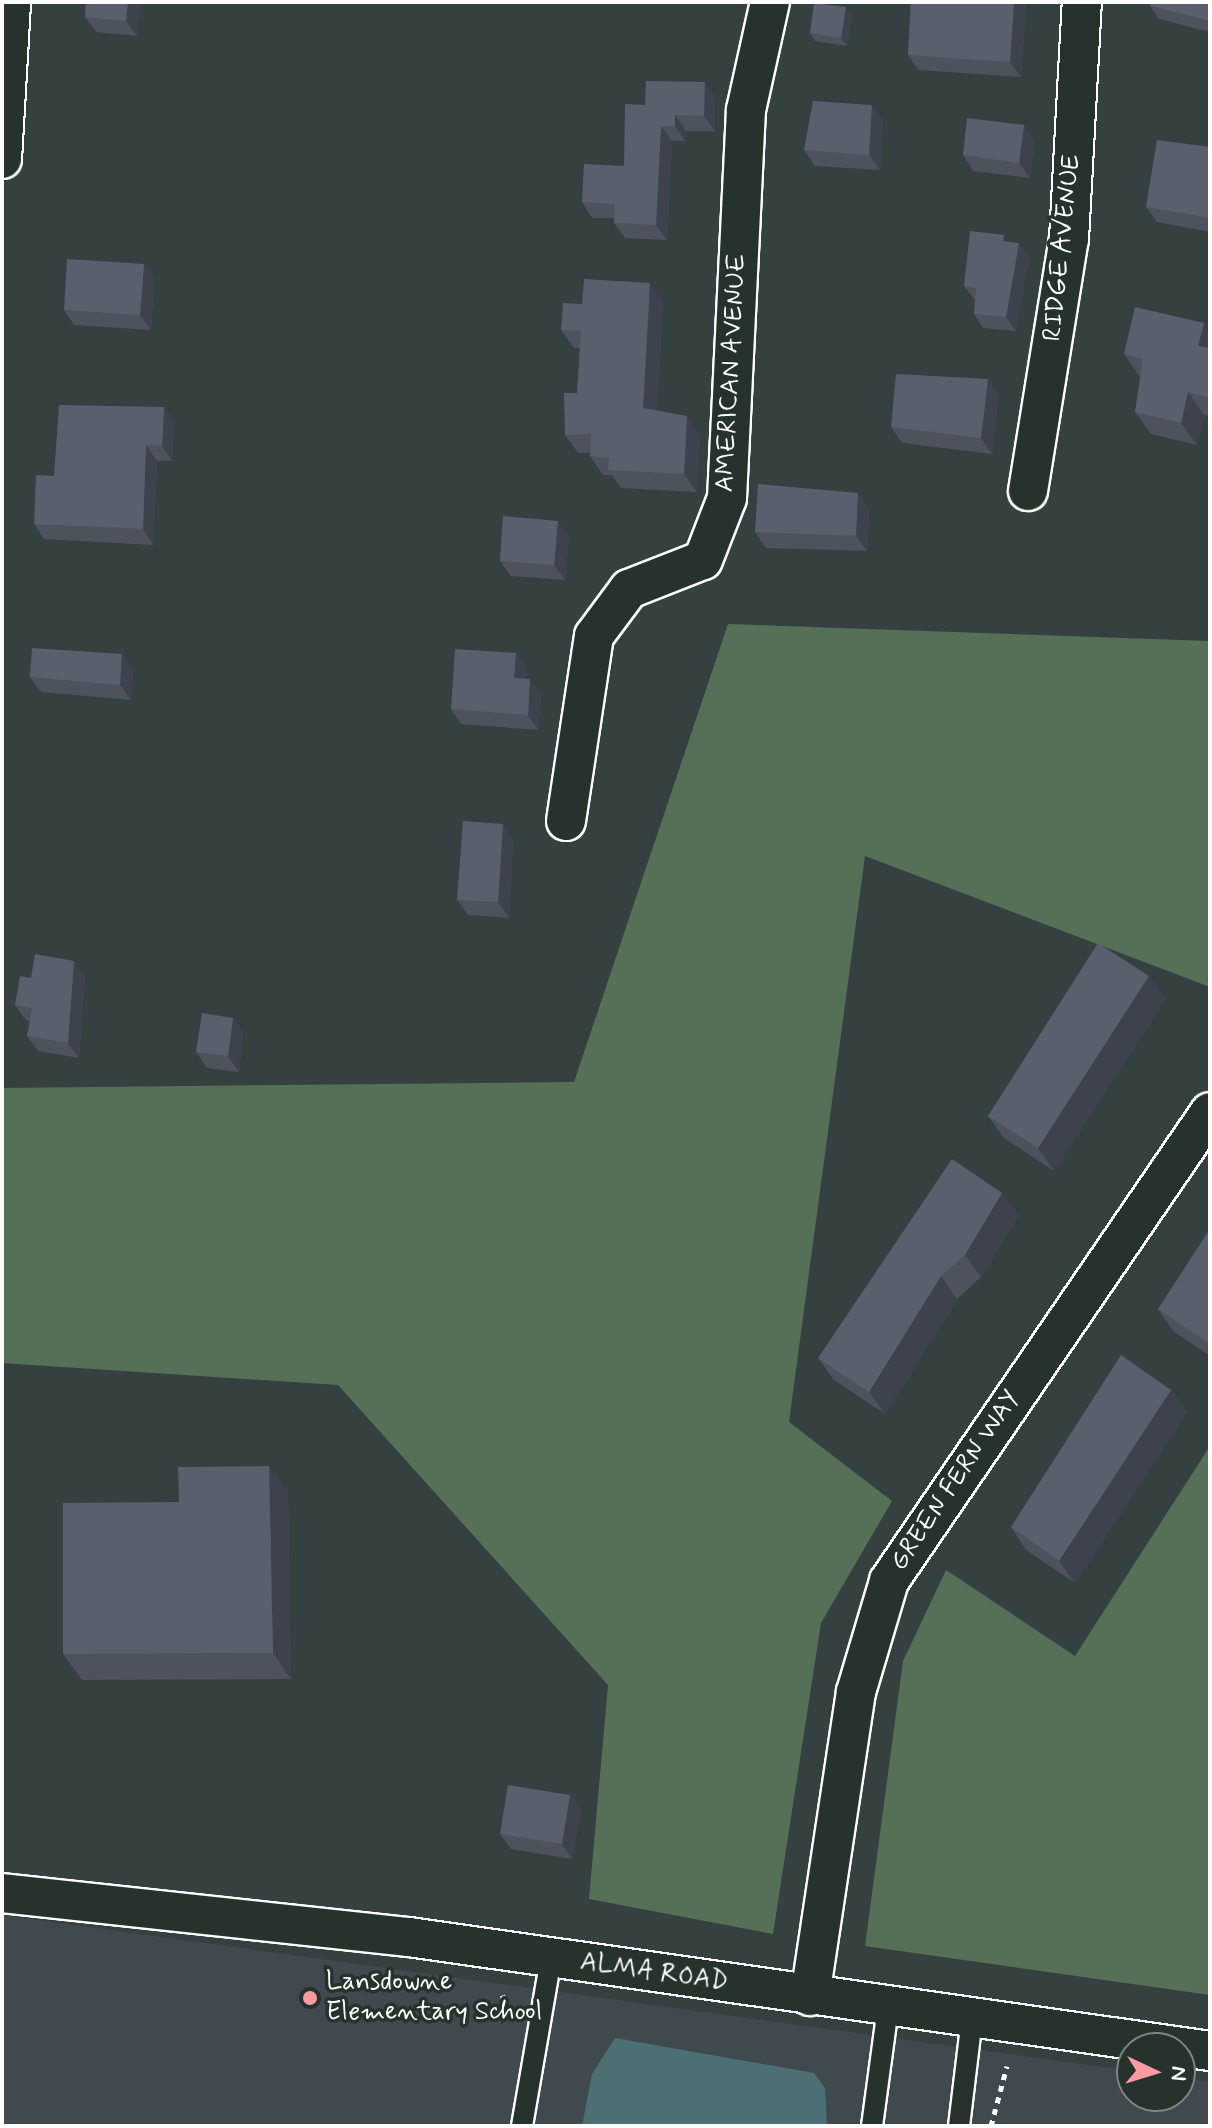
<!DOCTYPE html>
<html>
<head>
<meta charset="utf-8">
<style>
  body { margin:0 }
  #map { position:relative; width:1212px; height:2128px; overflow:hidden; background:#354040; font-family:Mynerve,sans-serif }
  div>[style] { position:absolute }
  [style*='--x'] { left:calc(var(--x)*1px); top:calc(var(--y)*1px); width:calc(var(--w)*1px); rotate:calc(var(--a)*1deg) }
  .built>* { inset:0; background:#40494d }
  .green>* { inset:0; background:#557056 }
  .water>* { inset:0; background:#4c6f73 }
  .path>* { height:5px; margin-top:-2.5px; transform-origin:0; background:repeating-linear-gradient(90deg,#fff 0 6px,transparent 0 12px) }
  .roads { filter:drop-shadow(2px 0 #fff) drop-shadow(-2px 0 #fff) drop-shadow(0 2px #fff) drop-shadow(0 -2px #fff) }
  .lane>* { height:20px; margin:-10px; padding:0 10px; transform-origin:10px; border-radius:10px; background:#26332d }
  .street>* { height:38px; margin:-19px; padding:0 19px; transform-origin:19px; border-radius:19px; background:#26332d }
  .wall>* { inset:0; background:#4d525d }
  .shaded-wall>* { inset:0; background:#3e424c }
  .building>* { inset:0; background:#595f6c }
  .dots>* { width:22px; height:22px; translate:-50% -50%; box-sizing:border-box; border:4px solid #26332d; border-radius:50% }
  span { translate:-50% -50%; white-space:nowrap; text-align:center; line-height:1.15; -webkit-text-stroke:7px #26332d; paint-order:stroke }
  .street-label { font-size:26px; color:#fff }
  .poi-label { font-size:26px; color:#fff }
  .left { translate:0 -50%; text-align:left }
  .frame { position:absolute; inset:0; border:4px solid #fff; pointer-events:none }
  .north { position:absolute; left:1116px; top:2032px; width:80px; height:80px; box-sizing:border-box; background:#26332d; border:2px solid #7d8581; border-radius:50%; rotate:94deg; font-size:22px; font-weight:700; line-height:32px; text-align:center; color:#fff }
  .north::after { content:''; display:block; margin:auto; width:28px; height:36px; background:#ff9aa2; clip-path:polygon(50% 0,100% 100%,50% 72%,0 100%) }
</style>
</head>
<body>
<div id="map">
  <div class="built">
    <i style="clip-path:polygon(2px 1915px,1132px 2071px,1132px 2096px,1180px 2096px,1180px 2077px,1210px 2082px,1210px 2126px,2px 2126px)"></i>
  </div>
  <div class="green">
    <i style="clip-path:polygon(728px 624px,1210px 641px,1210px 987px,865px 856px,789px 1422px,892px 1501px,821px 1623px,773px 1934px,589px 1899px,608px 1685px,338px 1385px,2px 1363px,2px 1088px,574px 1082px)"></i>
    <i style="clip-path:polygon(1210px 1446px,1210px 1995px,865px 1946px,903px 1661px,946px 1570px,1075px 1656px)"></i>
  </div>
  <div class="water">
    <i style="clip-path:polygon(615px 2038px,814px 2073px,825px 2088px,827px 2126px,582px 2126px,592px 2074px)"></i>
  </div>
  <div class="path">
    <i style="--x:502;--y:1995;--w:18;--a:61"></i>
    <i style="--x:991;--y:2126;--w:62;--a:-75.1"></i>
  </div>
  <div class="roads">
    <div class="lane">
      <i style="--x:522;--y:2126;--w:170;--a:-80.2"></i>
      <i style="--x:872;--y:2126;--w:120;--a:-82.3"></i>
      <i style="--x:959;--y:2126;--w:109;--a:-83.1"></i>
    </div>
    <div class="street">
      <i style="--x:2;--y:159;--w:157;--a:-86.7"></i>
      <i style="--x:1028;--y:491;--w:255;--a:-80.8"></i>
      <i style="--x:1069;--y:239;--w:237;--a:-86.9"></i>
      <i style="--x:566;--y:821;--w:187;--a:-81.4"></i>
      <i style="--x:594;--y:636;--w:59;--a:-53.3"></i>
      <i style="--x:629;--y:589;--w:79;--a:-21.4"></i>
      <i style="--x:703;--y:560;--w:66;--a:-68.8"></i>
      <i style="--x:727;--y:498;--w:388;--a:-87.2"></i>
      <i style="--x:746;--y:110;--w:111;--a:-77.5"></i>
      <i style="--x:2;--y:1893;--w:409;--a:6.2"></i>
      <i style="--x:409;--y:1937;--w:809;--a:8.1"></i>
      <i style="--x:810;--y:1996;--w:307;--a:-81.4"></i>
      <i style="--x:856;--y:1692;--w:116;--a:-73.4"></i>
      <i style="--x:889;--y:1581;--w:568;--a:-55.61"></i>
    </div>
  </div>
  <div class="wall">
    <i style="clip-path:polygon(140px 2px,137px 36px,96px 32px,85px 17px)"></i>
    <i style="clip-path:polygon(911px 2px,1026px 2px,1021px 77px,918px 70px,908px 55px)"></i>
    <i style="clip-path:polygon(1210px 2px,1210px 32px,1159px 19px,1150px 6px)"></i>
    <i style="clip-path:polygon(852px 15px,847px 46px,815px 41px,810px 33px)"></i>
    <i style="clip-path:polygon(715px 97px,715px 131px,686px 131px,685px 141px,672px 141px,667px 240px,625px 238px,614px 223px,614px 218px,592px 218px,582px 202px,624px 166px,645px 105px)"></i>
    <i style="clip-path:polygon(883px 121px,880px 170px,815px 166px,804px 150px)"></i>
    <i style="clip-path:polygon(1024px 125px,1034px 141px,1030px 178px,973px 171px,963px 155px)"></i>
    <i style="clip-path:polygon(1210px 147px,1210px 232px,1157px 222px,1146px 207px)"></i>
    <i style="clip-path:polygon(1009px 242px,1029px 257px,1016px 331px,983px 328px,974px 314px,975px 300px,964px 286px)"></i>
    <i style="clip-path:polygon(144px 264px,154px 279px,151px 330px,74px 325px,64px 310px)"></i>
    <i style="clip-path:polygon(663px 301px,657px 411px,700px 435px,697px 492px,621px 488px,612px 475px,603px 475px,590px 456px,590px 453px,578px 453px,565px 435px,577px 393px,580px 348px,574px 348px,561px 330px,582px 304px)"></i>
    <i style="clip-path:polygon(1210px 333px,1210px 416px,1204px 415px,1197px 445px,1151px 434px,1135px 412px,1140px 377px,1124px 354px)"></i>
    <i style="clip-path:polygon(999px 394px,992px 454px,902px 443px,891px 427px)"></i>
    <i style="clip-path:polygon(164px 407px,174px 422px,172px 461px,157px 461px,153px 545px,44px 539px,34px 524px,54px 476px)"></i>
    <i style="clip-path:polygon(869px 508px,867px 551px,766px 548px,755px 532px)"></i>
    <i style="clip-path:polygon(569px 536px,565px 580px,511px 576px,500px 561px)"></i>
    <i style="clip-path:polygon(516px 653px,527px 668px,526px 679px,541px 694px,538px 730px,461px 724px,451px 709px)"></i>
    <i style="clip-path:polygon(133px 670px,131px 700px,41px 692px,30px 677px)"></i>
    <i style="clip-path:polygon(513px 839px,509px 918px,468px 915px,457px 900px)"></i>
    <i style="clip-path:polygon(74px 961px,85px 977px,79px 1058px,38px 1051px,27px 1036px,30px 1021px,26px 1020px,15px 1005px,31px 978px)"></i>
    <i style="clip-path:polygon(1165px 999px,1054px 1171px,1004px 1138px,988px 1116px)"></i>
    <i style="clip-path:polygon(233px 1018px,243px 1033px,239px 1072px,207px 1068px,196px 1052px)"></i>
    <i style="clip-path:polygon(1018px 1215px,981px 1277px,957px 1299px,885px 1414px,834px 1380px,818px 1358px)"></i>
    <i style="clip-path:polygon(1210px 1229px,1210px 1356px,1173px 1331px,1158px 1309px)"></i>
    <i style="clip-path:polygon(1171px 1390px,1187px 1412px,1075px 1583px,1026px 1550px,1011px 1527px)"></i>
    <i style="clip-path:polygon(269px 1466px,288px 1492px,291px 1679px,82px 1680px,63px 1654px,179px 1502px)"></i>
    <i style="clip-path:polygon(570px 1795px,581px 1811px,572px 1859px,511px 1849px,500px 1834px)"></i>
  </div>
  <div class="shaded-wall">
    <i style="clip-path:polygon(128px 2px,140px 2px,137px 36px,126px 21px)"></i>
    <i style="clip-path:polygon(1014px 2px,1026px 2px,1021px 77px,1010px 62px)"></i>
    <i style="clip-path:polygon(846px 7px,852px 15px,847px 46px,841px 38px)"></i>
    <i style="clip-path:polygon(705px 82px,715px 97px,715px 131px,704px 116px)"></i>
    <i style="clip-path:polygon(872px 105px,883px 121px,880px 170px,869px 155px)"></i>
    <i style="clip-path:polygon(675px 115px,686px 131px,685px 141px,675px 126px)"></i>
    <i style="clip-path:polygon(1024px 125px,1034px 141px,1030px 178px,1019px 163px)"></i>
    <i style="clip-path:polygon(661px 126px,672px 141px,667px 240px,656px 225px)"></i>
    <i style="clip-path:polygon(1019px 243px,1029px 257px,1016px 331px,1006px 317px)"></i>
    <i style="clip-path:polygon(144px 264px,154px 279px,151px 330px,140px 315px)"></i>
    <i style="clip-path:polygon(650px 283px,663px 301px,656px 427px,643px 408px)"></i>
    <i style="clip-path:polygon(1204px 323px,1210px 333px,1210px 362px,1198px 346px)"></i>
    <i style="clip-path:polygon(988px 379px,999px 394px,992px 454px,981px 438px)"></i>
    <i style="clip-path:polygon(1188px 392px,1204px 415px,1197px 445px,1181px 423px)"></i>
    <i style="clip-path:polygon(164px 407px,174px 422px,172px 461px,162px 446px)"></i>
    <i style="clip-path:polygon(687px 416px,700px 435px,697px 492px,684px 474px)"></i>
    <i style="clip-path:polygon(146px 445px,157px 461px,153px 545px,143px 529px)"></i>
    <i style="clip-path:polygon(858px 493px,869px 508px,867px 551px,856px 536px)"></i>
    <i style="clip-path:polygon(558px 521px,569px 536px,565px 580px,554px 565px)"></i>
    <i style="clip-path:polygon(516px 653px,527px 668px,525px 693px,514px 678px)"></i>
    <i style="clip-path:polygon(122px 654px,133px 670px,131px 700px,120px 685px)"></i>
    <i style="clip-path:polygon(530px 679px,541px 694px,538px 730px,528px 715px)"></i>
    <i style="clip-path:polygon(503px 824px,513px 839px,509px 918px,498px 902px)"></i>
    <i style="clip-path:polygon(74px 961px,85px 977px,79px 1058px,68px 1043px)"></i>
    <i style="clip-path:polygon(1149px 976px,1165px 999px,1054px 1171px,1038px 1148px)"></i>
    <i style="clip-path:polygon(233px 1018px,243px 1033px,239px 1072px,228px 1056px)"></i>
    <i style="clip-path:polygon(1002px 1193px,1018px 1215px,981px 1277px,965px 1255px)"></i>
    <i style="clip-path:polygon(941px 1276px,957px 1299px,885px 1414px,869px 1392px)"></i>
    <i style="clip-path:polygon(1171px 1390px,1187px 1412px,1075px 1583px,1059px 1561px)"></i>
    <i style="clip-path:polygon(269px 1466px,288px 1492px,291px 1679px,273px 1653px)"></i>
    <i style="clip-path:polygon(570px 1795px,581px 1811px,572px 1859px,562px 1844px)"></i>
  </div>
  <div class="building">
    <i style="clip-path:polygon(86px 2px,128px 2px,126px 21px,85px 17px)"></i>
    <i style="clip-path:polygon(911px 2px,1014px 2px,1010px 62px,908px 55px)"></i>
    <i style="clip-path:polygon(1151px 2px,1210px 2px,1210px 21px,1150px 6px)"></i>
    <i style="clip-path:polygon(814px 3px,846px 7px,841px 38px,810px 33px)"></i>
    <i style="clip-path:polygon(646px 81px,705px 82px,704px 116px,675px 115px,675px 126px,661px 126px,656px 225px,614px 223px,615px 204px,582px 202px,584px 164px,624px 166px,625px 104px,645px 105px)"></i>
    <i style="clip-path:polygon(813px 101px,872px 105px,869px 155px,804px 150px)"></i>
    <i style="clip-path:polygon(967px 118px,1024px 125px,1019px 163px,963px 155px)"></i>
    <i style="clip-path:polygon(1157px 140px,1210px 147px,1210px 218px,1146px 207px)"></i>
    <i style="clip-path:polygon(970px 231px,1004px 235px,1003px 241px,1019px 243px,1006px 317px,974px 314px,976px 288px,964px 286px)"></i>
    <i style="clip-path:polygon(67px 259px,144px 264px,140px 315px,64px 310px)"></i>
    <i style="clip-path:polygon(584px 279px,650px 283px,643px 408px,687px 416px,684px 474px,608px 470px,609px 458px,590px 456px,591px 434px,565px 435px,564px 393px,577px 393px,581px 331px,561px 330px,563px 303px,582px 304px)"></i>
    <i style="clip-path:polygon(1135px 307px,1204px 323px,1198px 346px,1210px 348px,1210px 398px,1188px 392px,1181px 423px,1135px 412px,1143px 359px,1124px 354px)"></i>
    <i style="clip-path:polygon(896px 374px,988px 379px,981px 438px,891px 427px)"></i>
    <i style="clip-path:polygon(59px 405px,164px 407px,162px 446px,146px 445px,143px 529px,34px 524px,36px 475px,54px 476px)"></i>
    <i style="clip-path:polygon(758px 484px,858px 493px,856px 536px,755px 532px)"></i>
    <i style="clip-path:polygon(503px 516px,558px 521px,554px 565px,500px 561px)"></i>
    <i style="clip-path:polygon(32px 648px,122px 654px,120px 685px,30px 677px)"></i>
    <i style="clip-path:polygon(455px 649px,516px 653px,514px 678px,530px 679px,528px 715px,451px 709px)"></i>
    <i style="clip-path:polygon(463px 821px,503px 824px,498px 902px,457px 900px)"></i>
    <i style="clip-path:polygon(1098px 943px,1149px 976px,1038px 1148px,988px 1116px)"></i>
    <i style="clip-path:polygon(35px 954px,74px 961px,68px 1043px,27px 1036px,32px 1008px,15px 1005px,20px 976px,31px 978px)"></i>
    <i style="clip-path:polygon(202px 1013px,233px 1018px,228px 1056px,196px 1052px)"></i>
    <i style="clip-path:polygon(952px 1159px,1002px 1193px,965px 1255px,941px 1276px,869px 1392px,818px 1358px)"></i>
    <i style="clip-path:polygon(1210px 1229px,1210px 1340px,1208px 1343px,1158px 1309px)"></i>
    <i style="clip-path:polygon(1121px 1355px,1171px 1390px,1059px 1561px,1011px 1527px)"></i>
    <i style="clip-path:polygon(269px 1466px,273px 1653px,63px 1654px,63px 1503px,179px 1502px,178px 1467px)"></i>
    <i style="clip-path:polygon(508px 1785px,570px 1795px,562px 1844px,500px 1834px)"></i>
  </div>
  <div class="dots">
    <i style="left:310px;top:1998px;background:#ff9aa2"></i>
  </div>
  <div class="street-label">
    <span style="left:1063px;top:248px;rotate:-84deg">RIDGE AVENUE</span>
    <span style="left:732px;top:373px;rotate:-87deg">AMERICAN AVENUE</span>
    <span style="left:956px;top:1481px;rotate:-56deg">GREEN FERN WAY</span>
    <span style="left:654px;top:1973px;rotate:8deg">ALMA ROAD</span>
  </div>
  <div class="poi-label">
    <span class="left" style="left:326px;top:1998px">Lansdowne<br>Elementary School</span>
  </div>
  <div class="frame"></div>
  <div class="north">N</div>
</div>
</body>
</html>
